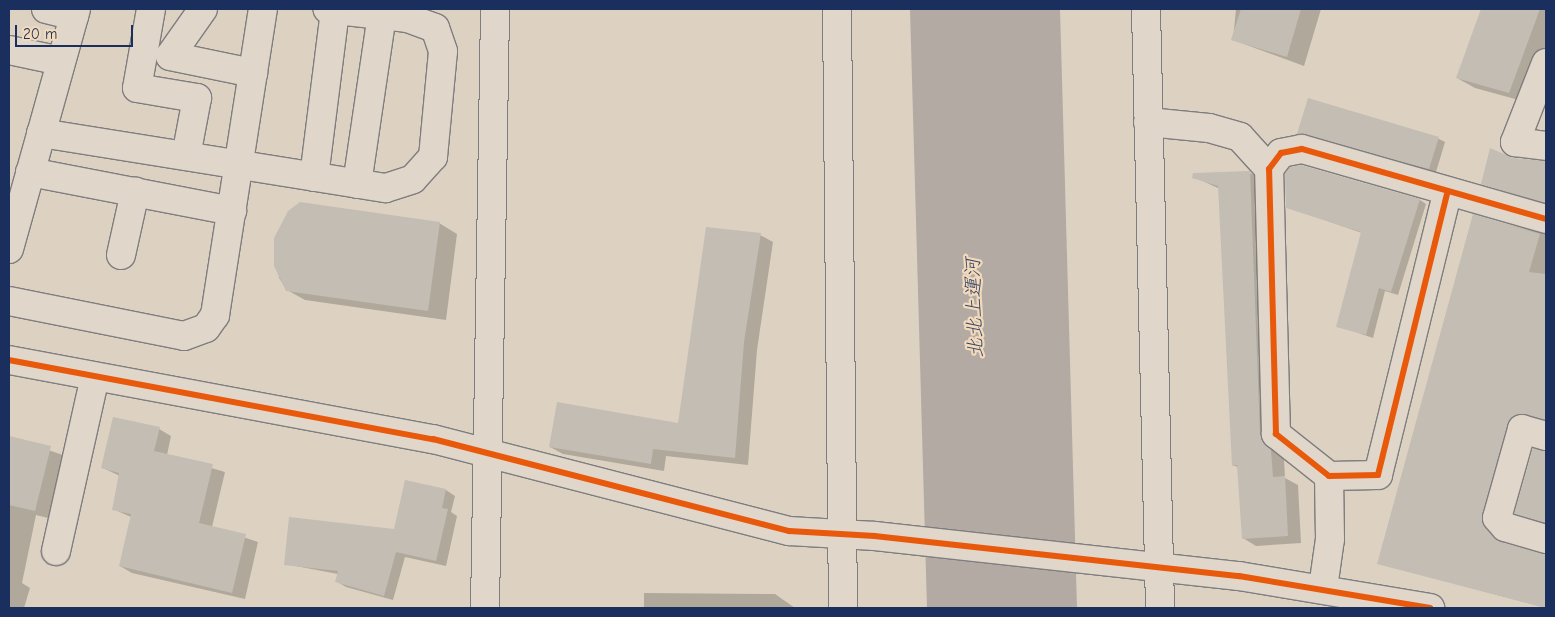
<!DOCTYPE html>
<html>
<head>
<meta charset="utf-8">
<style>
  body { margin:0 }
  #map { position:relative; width:1555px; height:617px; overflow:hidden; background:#ddd2c2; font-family:"Comic Neue","Klee One",sans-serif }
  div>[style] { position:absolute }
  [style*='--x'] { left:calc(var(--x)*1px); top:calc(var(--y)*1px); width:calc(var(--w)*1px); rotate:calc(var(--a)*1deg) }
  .water>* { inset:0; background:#b2aaa3 }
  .shadow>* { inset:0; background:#0003 }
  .building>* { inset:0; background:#c4bdb4 }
  .roads { filter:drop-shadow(1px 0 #7e7d7f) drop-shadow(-1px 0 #7e7d7f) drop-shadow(0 1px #7e7d7f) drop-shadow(0 -1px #7e7d7f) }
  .minor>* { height:28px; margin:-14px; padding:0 14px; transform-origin:14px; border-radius:14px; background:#e0d6ca }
  .cycleway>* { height:6px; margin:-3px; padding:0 3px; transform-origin:3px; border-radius:3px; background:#e8590c }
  span { translate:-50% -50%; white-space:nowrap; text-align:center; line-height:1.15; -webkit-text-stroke:4.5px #f2daba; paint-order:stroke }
  .water-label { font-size:20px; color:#364469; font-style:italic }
  .frame { position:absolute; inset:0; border:10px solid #1b2f5e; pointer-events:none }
  .scale { position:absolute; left:15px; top:25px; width:118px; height:22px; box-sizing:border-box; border:2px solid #1b2f5e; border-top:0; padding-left:6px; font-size:15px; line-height:18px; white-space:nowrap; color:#1b2f5e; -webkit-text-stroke:4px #f2daba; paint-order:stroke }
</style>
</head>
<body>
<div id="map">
  <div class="water">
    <i style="clip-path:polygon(910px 9px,1060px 9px,1077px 608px,927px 608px)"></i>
  </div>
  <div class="shadow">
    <i style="clip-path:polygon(1236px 9px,1321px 9px,1304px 66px,1233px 40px)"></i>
    <i style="clip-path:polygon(1483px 9px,1546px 9px,1546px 47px,1526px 102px,1475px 88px,1457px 78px)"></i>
    <i style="clip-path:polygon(1309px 100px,1439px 139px,1445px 142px,1436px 172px,1305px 137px,1299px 133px)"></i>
    <i style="clip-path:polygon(1513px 159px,1546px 162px,1546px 204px,1482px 184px)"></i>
    <i style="clip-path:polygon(1250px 173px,1263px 180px,1273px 443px,1284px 459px,1285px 478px,1298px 485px,1301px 543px,1256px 546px,1243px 538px,1239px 468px,1233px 465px,1220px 189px,1194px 177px)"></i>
    <i style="clip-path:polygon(1420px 200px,1426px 204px,1398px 295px,1385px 291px,1373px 338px,1338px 326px,1362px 233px,1287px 207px)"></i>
    <i style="clip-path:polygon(1474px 216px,1546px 234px,1546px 422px,1536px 418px,1520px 423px,1490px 527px,1506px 545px,1546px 554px,1546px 608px,1378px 563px)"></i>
    <i style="clip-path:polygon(439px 223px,457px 234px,446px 320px,305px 300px,287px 290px,279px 278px,275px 238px)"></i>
    <i style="clip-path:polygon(760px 235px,773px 242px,757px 350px,748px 465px,666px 456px,664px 471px,563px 454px,550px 447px,679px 424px)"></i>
    <i style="clip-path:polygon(159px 429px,171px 436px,167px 455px,225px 472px,212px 527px,258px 542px,245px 599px,132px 573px,120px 566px,131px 517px,113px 509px,120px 476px,103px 468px)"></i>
    <i style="clip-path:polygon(9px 437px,63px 455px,48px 518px,36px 515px,22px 583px,30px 588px,24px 608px,9px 608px)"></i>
    <i style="clip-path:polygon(1534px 450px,1546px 452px,1546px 525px,1516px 513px)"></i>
    <i style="clip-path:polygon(446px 490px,455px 496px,451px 512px,457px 516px,446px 566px,405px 557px,393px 600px,346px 587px,336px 581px,338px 574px,285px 564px,394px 530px)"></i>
    <i style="clip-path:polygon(644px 593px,775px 594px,795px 608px,644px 608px)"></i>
  </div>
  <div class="building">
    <i style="clip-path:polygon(1241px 9px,1301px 9px,1287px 57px,1231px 40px)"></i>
    <i style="clip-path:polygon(1481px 9px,1540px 9px,1509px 93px,1456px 78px)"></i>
    <i style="clip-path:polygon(1308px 98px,1439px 137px,1429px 169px,1297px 134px)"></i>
    <i style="clip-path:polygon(1490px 148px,1513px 158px,1546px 161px,1546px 203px,1481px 184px)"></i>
    <i style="clip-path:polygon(1301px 165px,1420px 199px,1391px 292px,1379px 288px,1366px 335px,1336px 327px,1361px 232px,1286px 208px,1285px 174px,1290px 167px)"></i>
    <i style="clip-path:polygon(1250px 171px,1260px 434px,1271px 450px,1273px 477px,1285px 476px,1288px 536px,1242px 539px,1237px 465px,1232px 466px,1218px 186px,1192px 178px,1193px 173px)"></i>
    <i style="clip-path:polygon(300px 202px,440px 222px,428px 311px,286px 291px,274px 266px,274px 238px,288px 211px)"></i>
    <i style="clip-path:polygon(1473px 214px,1540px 234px,1529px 272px,1546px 274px,1546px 420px,1526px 414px,1511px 418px,1482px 521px,1500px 542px,1546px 554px,1546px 608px,1377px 564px)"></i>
    <i style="clip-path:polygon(706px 227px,761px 233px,744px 342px,735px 458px,653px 449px,651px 464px,549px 447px,557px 402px,678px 423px)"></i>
    <i style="clip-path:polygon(113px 417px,160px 427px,154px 451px,213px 464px,199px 523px,246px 534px,232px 593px,119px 566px,131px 514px,112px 510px,119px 473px,101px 468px)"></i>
    <i style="clip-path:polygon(9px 436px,51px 446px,35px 511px,9px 505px)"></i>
    <i style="clip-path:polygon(1533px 448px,1546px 451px,1546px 523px,1514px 514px)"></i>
    <i style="clip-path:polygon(405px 480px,446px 489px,442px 508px,448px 509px,436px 561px,396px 552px,384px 596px,335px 582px,338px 571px,284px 565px,289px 517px,394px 529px)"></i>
  </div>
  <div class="roads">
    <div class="minor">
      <i style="--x:46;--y:9;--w:29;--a:14"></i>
      <i style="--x:151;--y:9;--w:80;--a:100"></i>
      <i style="--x:137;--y:88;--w:61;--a:9.5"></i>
      <i style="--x:197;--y:98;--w:59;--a:100.7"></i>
      <i style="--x:203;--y:9;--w:57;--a:125.1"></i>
      <i style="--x:170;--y:56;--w:85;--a:11.6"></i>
      <i style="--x:837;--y:9;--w:599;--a:89.43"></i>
      <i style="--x:1146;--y:9;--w:599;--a:88.66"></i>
      <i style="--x:9;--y:50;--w:53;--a:11.9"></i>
      <i style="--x:1546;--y:63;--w:85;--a:111.4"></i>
      <i style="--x:1515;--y:142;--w:31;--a:7"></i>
      <i style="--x:1148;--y:122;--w:61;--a:5.6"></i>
      <i style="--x:1209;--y:128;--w:32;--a:16"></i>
      <i style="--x:1240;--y:137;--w:43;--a:47.8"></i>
      <i style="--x:41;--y:133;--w:349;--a:9.1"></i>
      <i style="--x:386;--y:188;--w:28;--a:-18"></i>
      <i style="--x:413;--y:179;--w:30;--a:-48"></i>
      <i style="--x:433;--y:157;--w:106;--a:-84.6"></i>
      <i style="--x:443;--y:51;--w:24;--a:-109"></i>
      <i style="--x:435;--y:28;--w:29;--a:-160"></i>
      <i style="--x:408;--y:18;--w:81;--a:-173.6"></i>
      <i style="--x:30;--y:172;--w:206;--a:10.9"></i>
      <i style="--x:314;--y:177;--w:168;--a:-82.8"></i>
      <i style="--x:357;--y:184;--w:171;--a:-81.6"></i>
      <i style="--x:1447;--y:194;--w:289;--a:103.8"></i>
      <i style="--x:1378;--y:475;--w:49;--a:178.8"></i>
      <i style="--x:1329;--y:476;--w:68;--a:-141.6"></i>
      <i style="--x:1276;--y:434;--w:265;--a:-91.5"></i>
      <i style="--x:1269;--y:169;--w:20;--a:-53"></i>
      <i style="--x:1281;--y:153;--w:21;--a:-11"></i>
      <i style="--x:1302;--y:149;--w:254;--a:16"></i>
      <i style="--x:9;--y:249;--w:249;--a:-74.4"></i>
      <i style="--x:121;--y:255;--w:65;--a:-77.5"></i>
      <i style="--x:9;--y:301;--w:178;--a:11.3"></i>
      <i style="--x:184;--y:336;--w:23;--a:-20"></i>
      <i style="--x:206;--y:328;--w:16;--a:-55"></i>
      <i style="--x:215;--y:315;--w:310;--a:-81.1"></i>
      <i style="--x:9;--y:360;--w:431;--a:10.6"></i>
      <i style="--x:433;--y:439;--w:368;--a:14.5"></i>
      <i style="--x:789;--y:531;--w:86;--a:3.3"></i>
      <i style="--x:875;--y:536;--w:366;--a:6.3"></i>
      <i style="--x:1239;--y:576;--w:194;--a:9.5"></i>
      <i style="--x:1546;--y:436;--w:25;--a:-164"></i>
      <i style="--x:1522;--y:429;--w:92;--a:105.7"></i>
      <i style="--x:1497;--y:518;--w:12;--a:48"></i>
      <i style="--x:1505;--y:527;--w:43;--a:16.3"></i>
      <i style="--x:56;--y:551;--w:178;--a:-77.4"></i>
      <i style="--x:1323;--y:588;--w:49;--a:-81.9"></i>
      <i style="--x:1330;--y:539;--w:63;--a:-90.9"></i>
      <i style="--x:485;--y:608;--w:599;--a:-89.04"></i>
    </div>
  </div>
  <div class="cycleway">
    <i style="--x:1447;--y:194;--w:289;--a:103.8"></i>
    <i style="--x:1378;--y:475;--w:49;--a:178.8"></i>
    <i style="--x:1329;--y:476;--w:68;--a:-141.6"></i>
    <i style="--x:1276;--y:434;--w:265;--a:-91.5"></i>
    <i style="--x:1269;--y:169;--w:20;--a:-53"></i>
    <i style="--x:1281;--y:153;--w:21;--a:-11"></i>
    <i style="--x:1302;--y:149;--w:254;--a:16"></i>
    <i style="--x:9;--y:360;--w:431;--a:10.6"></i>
    <i style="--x:433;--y:439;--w:368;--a:14.5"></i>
    <i style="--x:789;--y:531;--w:86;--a:3.3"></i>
    <i style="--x:875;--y:536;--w:366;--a:6.3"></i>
    <i style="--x:1239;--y:576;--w:194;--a:9.5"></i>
  </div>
  <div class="water-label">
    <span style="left:974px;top:308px;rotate:-92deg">北北上運河</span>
  </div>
  <div class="frame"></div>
  <div class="scale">20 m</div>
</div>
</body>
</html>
